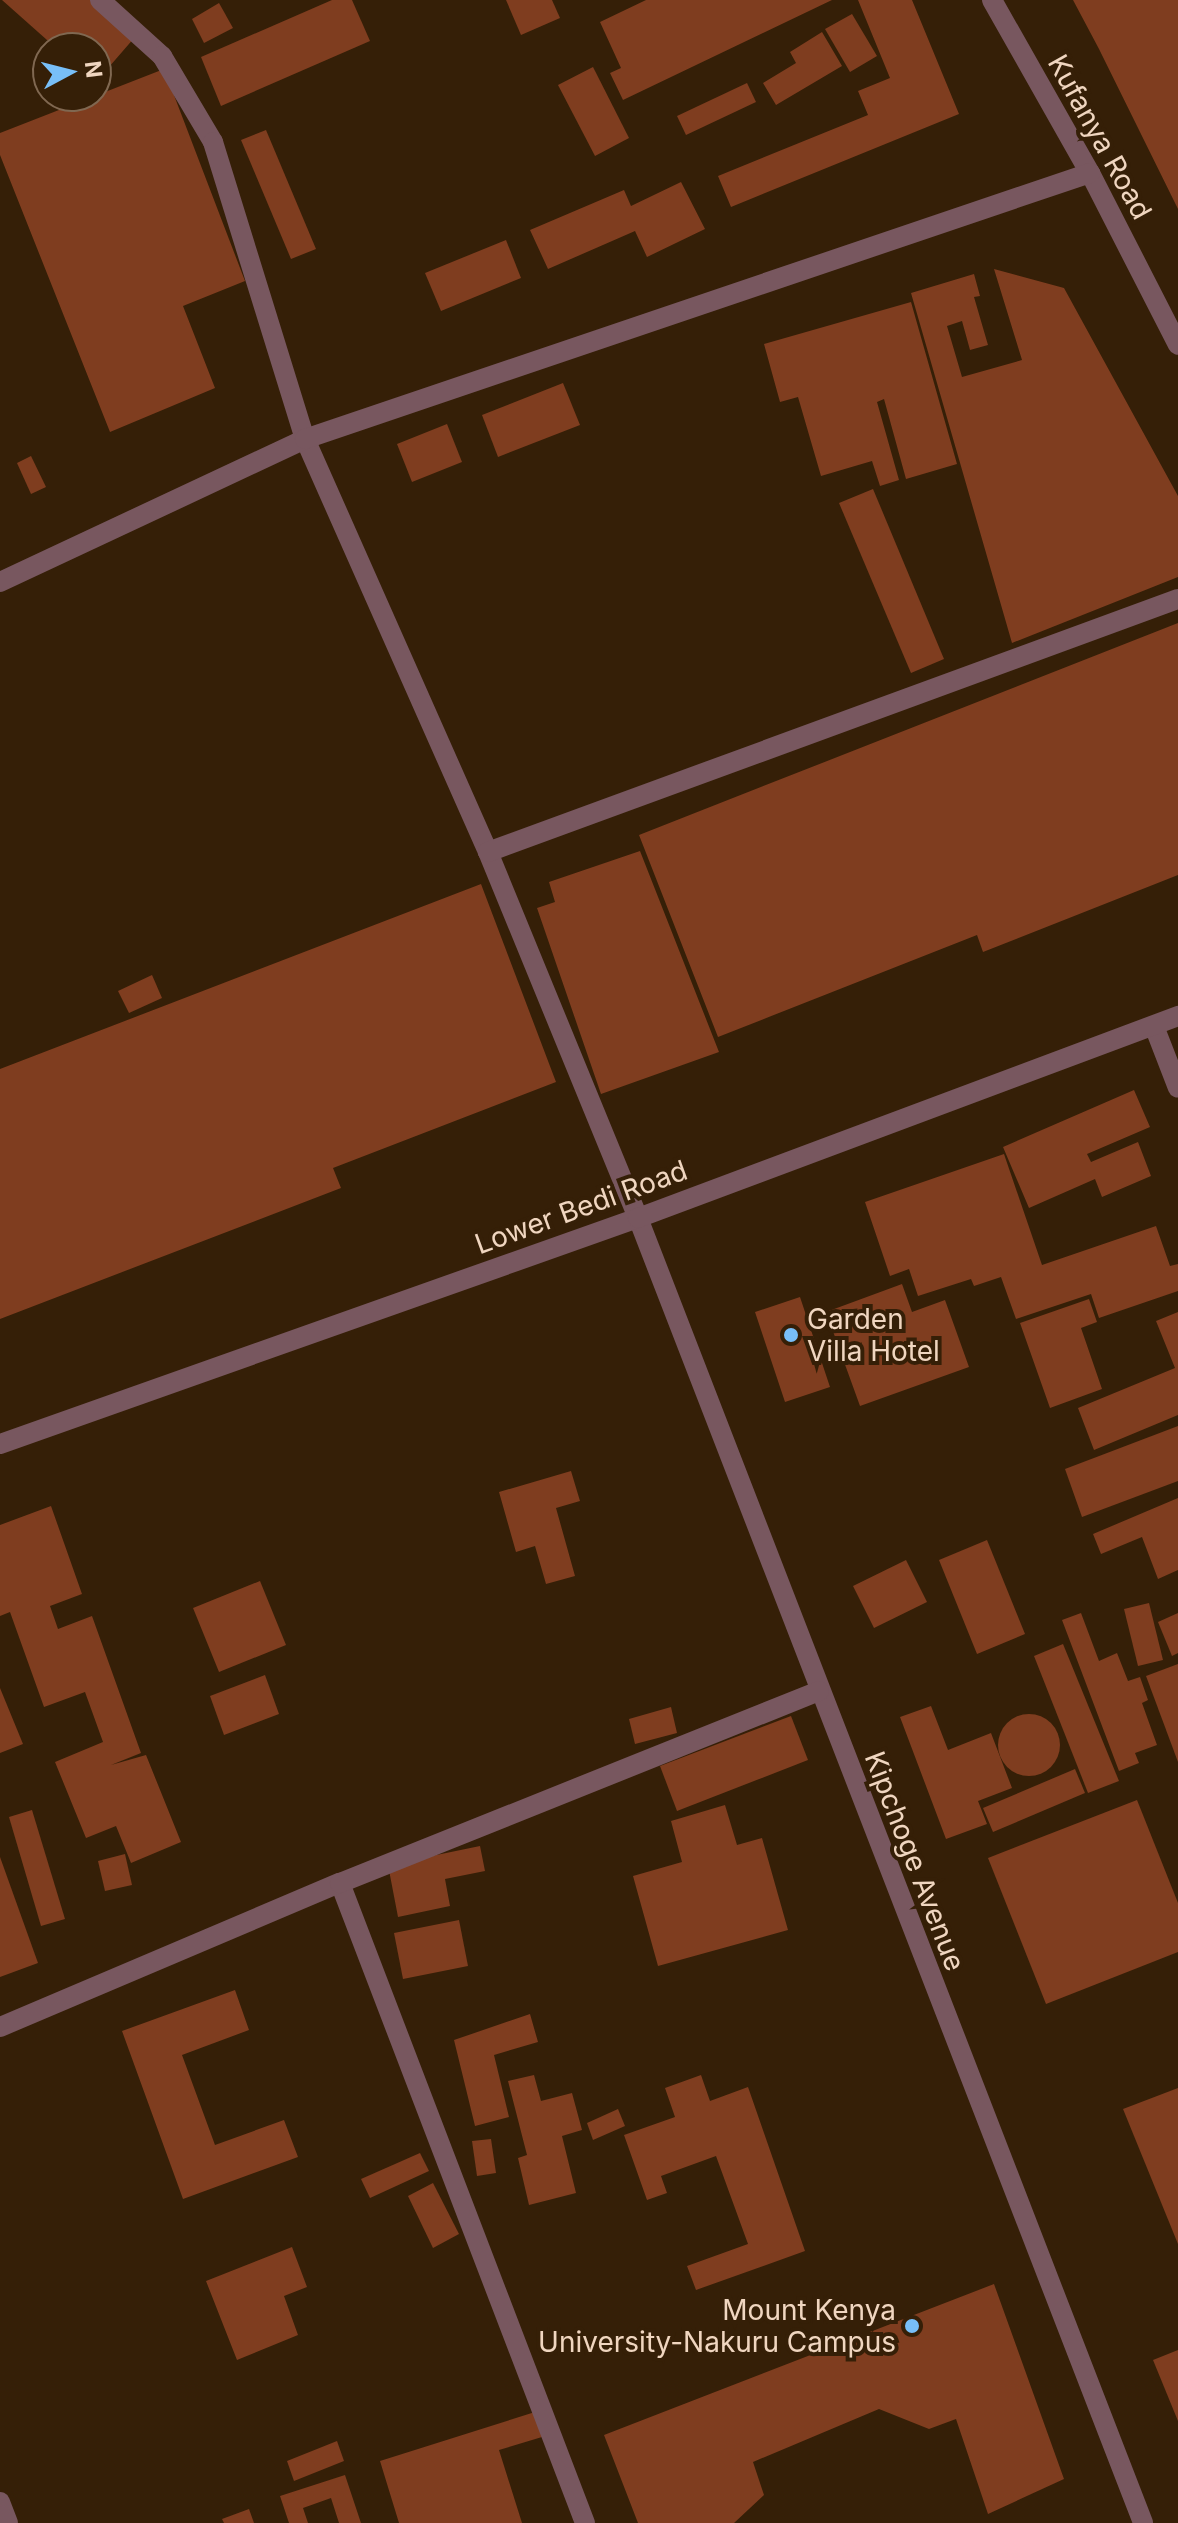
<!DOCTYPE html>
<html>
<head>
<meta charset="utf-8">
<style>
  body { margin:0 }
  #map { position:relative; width:1178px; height:2523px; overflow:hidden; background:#351f07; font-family:Inter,sans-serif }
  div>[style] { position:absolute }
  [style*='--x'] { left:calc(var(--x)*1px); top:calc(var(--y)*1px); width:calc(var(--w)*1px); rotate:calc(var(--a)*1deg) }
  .building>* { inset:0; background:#7f3d1f }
  .round { border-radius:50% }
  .minor>* { height:20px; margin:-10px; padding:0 10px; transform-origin:10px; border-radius:10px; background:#78575f }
  .dots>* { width:22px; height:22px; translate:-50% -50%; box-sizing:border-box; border:4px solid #351f07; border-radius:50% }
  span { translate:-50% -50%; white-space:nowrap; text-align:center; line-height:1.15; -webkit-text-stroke:8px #351f07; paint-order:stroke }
  .street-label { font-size:28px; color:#f0d6c0 }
  .poi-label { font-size:28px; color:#f0d6c0 }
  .left { translate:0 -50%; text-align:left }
  .right { translate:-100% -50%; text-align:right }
  .north { position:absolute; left:32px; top:32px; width:80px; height:80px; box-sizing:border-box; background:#351f07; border:2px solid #806851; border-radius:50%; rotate:83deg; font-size:22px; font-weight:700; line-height:32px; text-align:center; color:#f0d6c0 }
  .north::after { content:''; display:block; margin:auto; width:28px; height:36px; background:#78bff8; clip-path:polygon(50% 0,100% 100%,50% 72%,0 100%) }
</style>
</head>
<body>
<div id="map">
  <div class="building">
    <i style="clip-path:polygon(2px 0,92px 0,135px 37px,96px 82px,96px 48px,56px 48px)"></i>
    <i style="clip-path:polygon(332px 0,352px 0,370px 41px,221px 106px,201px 57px)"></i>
    <i style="clip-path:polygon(506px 0,552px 0,560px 18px,521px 35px)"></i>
    <i style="clip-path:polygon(646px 0,832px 0,623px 100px,610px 73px,621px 68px,600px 22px)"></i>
    <i style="clip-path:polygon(858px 0,912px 0,959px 114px,731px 207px,718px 176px,868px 115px,858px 91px,890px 78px)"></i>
    <i style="clip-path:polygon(1073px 0,1178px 0,1178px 209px,1099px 49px)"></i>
    <i style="clip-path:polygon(219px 3px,233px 28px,204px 43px,192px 19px)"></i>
    <i style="clip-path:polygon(852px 14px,877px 56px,850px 72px,825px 29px)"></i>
    <i style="clip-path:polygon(822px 32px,842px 66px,776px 105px,763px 83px,796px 63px,790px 52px)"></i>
    <i style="clip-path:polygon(593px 67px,629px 138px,595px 156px,558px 85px)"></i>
    <i style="clip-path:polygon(164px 69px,245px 281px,183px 306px,215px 388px,110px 432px,0 155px,0 133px)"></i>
    <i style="clip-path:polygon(747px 83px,756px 102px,686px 135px,677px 116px)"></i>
    <i style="clip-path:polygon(266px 130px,316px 249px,291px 259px,241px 140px)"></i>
    <i style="clip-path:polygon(681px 182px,705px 229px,647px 257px,635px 231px,548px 269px,530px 230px,624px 190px,631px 206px)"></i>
    <i style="clip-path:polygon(506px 240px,521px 278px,441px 311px,425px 273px)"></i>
    <i style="clip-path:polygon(994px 269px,1064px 288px,1178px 496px,1178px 577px,1012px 643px,911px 293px,974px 274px,980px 296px,974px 297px,988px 345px,970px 350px,962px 321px,947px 326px,962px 377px,1022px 360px)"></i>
    <i style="clip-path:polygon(911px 302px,957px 464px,906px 479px,884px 399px,877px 402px,899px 480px,880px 486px,872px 461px,821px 476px,798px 397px,780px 402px,764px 344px)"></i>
    <i style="clip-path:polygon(563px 383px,580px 425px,498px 457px,482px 415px)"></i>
    <i style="clip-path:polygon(447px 424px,462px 462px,412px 482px,397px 444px)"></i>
    <i style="clip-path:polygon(31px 456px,46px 487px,31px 494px,17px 463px)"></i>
    <i style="clip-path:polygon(873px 489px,944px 659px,911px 673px,839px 503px)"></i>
    <i style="clip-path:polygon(1178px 623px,1178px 875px,983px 952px,977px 935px,718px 1037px,639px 835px)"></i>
    <i style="clip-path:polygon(640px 851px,719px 1052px,601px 1094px,537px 908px,555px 902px,549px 882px)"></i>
    <i style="clip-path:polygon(481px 884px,556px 1082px,333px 1168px,341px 1188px,0 1319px,0 1069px)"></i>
    <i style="clip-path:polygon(152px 975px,162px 998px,129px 1013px,118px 991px)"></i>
    <i style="clip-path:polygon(1134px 1090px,1150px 1127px,1087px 1154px,1091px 1162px,1138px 1142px,1151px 1176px,1102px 1197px,1095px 1179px,1029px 1208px,1003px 1147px)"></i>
    <i style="clip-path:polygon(1004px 1154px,1042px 1265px,1156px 1226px,1170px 1266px,1178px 1264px,1178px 1291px,1099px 1318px,1091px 1294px,1016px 1319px,1001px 1277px,974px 1286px,971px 1279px,918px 1296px,909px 1269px,890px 1276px,865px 1202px)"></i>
    <i style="clip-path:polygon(902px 1284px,912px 1312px,945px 1300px,969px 1367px,860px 1406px,826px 1312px)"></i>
    <i style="clip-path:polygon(800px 1297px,830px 1387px,785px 1402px,755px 1312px)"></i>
    <i style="clip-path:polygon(1089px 1299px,1097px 1322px,1081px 1328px,1102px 1389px,1050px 1408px,1020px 1323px)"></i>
    <i style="clip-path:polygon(1178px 1312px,1178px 1415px,1094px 1450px,1078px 1408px,1175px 1368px,1156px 1321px)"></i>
    <i style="clip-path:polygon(1178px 1426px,1178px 1481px,1082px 1517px,1065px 1469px)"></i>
    <i style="clip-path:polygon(571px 1471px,580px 1501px,556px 1508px,575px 1576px,546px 1584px,535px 1546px,516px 1552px,499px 1492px)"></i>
    <i style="clip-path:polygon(1178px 1498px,1178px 1570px,1158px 1579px,1142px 1537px,1101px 1554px,1093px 1534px)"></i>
    <i style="clip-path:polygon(51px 1506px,82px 1594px,50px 1606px,58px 1629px,92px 1616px,141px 1753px,111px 1765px,146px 1755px,181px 1842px,131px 1863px,116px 1826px,86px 1838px,55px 1762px,103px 1742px,85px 1692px,44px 1707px,10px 1612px,0 1616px,0 1525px)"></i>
    <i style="clip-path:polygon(987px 1540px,1025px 1634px,977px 1654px,939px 1560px)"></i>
    <i style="clip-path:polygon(906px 1560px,927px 1602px,874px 1628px,853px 1586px)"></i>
    <i style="clip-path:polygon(260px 1581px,286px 1645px,219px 1672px,193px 1608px)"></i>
    <i style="clip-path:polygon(1149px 1603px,1163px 1660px,1138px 1666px,1124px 1609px)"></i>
    <i style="clip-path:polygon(1081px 1613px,1099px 1661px,1117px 1653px,1128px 1681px,1140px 1677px,1148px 1700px,1142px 1703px,1157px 1745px,1135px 1753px,1139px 1763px,1119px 1771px,1062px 1620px)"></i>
    <i style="clip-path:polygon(1178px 1613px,1178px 1653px,1172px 1656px,1158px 1622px)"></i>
    <i style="clip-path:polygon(1063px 1644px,1119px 1781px,1088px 1793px,1034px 1656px)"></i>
    <i style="clip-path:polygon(1178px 1664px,1178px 1762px,1146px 1676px)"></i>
    <i style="clip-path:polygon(265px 1675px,279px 1714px,224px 1735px,210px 1696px)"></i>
    <i style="clip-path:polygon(0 1688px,23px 1744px,0 1753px)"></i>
    <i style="clip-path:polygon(931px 1706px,948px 1750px,991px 1733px,1012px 1788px,978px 1801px,987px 1824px,946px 1839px,900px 1717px)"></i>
    <i style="clip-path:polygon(671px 1707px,677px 1733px,635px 1744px,629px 1719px)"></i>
    <i class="round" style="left:998px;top:1714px;width:62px;height:62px"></i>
    <i style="clip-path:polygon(791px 1716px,808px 1760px,677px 1811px,660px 1766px)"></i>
    <i style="clip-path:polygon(1075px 1769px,1085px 1793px,993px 1832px,983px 1808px)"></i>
    <i style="clip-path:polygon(1137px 1800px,1178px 1903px,1178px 1952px,1046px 2004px,988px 1858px)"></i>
    <i style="clip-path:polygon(725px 1805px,737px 1845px,762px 1838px,788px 1930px,658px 1966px,633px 1876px,682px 1862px,671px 1821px)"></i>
    <i style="clip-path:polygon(32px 1810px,65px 1919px,41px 1926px,9px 1817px)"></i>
    <i style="clip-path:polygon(480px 1846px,485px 1871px,445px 1879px,450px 1906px,398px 1917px,388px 1865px)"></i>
    <i style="clip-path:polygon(125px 1854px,132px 1885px,105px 1891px,98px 1861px)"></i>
    <i style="clip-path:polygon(0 1857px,38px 1963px,0 1977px)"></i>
    <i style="clip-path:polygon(459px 1920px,468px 1966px,403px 1979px,394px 1933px)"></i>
    <i style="clip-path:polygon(235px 1990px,249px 2030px,182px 2055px,215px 2145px,284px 2120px,298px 2157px,183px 2199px,122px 2031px)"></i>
    <i style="clip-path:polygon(530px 2014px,538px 2042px,494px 2055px,509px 2117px,475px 2126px,454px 2040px)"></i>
    <i style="clip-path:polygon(534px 2075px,541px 2101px,572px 2093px,582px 2130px,562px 2136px,576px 2193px,529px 2205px,518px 2158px,527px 2155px,508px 2081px)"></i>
    <i style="clip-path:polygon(701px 2075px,710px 2101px,748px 2087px,805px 2251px,696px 2290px,687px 2266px,748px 2244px,716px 2156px,661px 2176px,667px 2193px,647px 2200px,624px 2135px,675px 2117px,665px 2088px)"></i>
    <i style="clip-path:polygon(1178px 2088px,1178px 2244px,1123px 2109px)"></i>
    <i style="clip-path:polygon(618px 2109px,625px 2126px,593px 2140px,587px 2123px)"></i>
    <i style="clip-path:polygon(491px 2139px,496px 2173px,477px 2176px,472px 2141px)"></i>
    <i style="clip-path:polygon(420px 2153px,429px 2171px,370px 2198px,361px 2179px)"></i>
    <i style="clip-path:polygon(433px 2183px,459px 2234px,433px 2248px,408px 2196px)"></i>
    <i style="clip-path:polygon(292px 2247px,307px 2287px,284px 2296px,298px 2335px,237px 2360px,206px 2281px)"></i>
    <i style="clip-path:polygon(994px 2284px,1064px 2479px,988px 2514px,956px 2419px,929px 2429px,879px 2409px,753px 2462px,764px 2495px,734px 2523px,638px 2523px,604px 2435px)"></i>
    <i style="clip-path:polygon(1178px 2350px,1178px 2421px,1153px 2360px)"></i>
    <i style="clip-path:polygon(535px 2412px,542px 2437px,499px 2450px,522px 2523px,399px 2523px,380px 2461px)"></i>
    <i style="clip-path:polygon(337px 2441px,344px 2461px,294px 2481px,287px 2461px)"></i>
    <i style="clip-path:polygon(345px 2475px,361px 2523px,339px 2523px,331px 2498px,303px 2508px,308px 2523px,289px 2523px,280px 2496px)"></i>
    <i style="clip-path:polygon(249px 2509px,254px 2523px,224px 2523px,222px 2519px)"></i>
  </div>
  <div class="minor">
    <i style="--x:100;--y:0;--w:84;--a:42.1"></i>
    <i style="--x:162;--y:56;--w:100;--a:59.3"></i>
    <i style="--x:213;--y:142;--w:311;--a:72.8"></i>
    <i style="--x:305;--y:439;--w:452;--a:66.1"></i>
    <i style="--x:488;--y:852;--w:396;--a:67.7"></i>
    <i style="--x:638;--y:1218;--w:1399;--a:68.84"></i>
    <i style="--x:992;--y:0;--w:199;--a:60.5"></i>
    <i style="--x:1090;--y:173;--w:193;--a:62.9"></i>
    <i style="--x:0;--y:582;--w:337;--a:-25.1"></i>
    <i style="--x:305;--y:439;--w:829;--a:-18.72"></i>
    <i style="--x:488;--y:852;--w:735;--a:-20.14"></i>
    <i style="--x:1154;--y:1026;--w:66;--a:68.8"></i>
    <i style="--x:0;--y:1444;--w:677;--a:-19.51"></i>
    <i style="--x:638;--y:1218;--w:577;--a:-20.51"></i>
    <i style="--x:340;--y:1883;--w:685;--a:69.05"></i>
    <i style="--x:0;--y:2027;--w:369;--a:-23"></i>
    <i style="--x:340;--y:1883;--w:516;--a:-21.84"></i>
    <i style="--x:0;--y:2502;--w:22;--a:69"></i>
  </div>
  <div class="dots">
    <i style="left:791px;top:1335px;background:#78bff8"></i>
    <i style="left:912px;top:2326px;background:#78bff8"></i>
  </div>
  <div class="street-label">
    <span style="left:1100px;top:137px;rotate:61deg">Kufanya Road</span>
    <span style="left:581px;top:1207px;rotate:-20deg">Lower Bedi Road</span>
    <span style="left:915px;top:1861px;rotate:69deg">Kipchoge Avenue</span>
  </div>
  <div class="poi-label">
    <span class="left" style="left:807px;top:1335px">Garden<br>Villa Hotel</span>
    <span class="right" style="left:896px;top:2326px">Mount Kenya<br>University-Nakuru Campus</span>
  </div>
  <div class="north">N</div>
</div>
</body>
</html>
